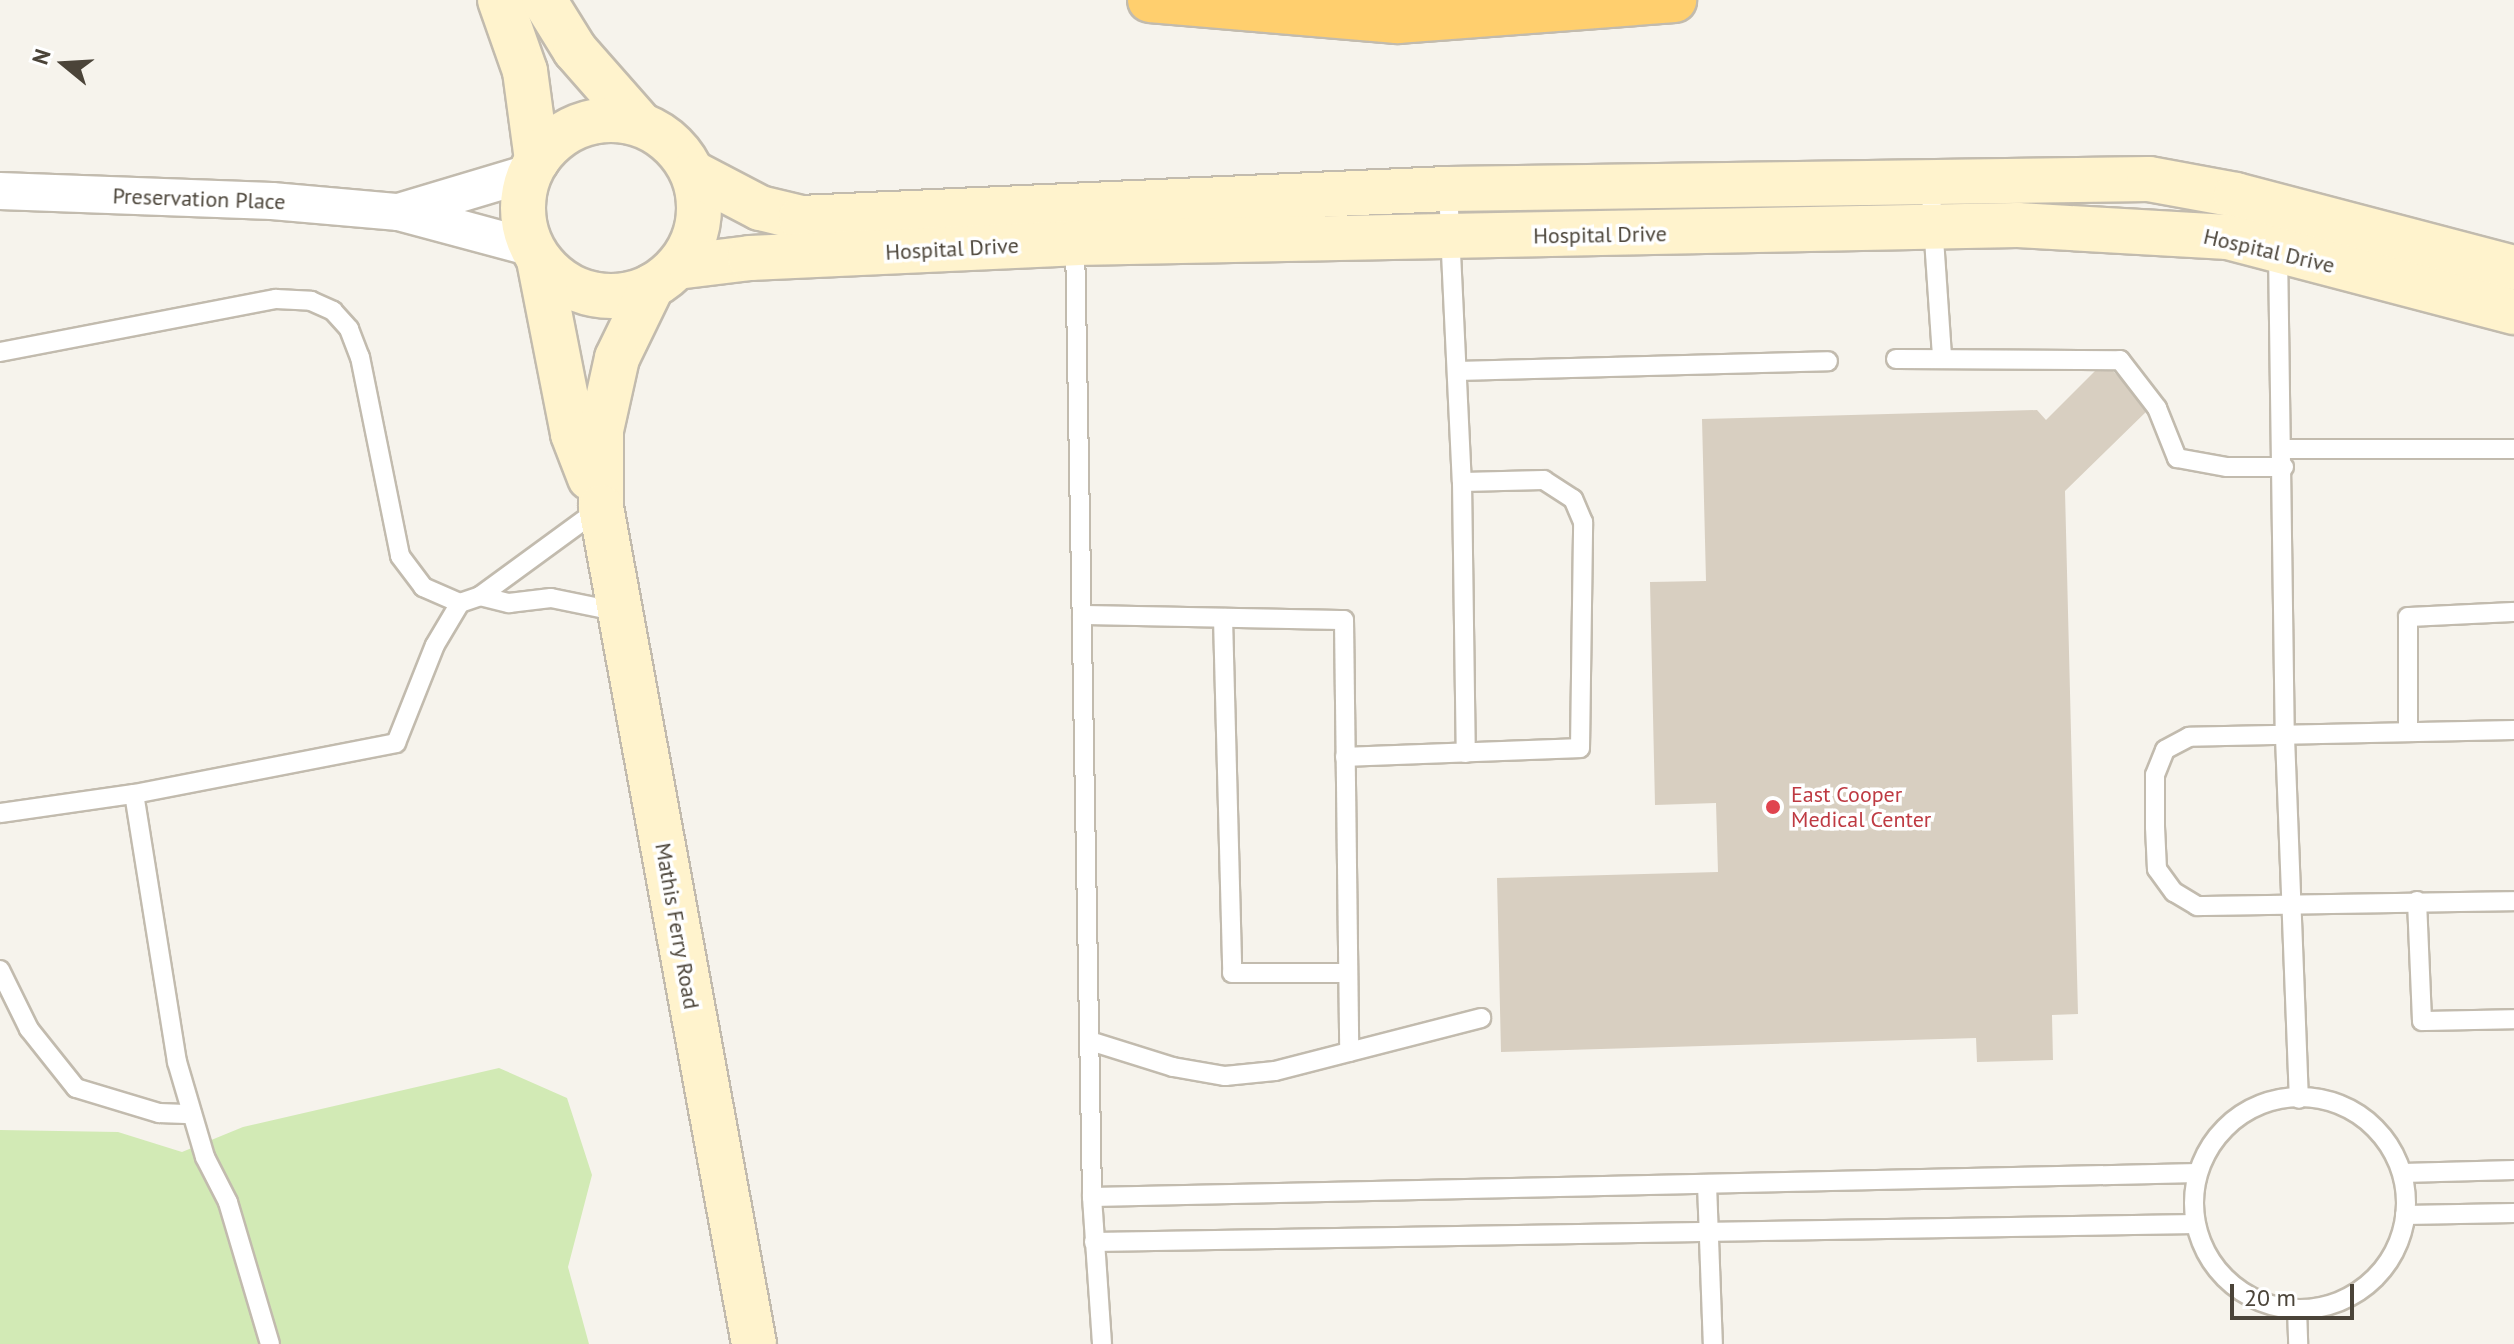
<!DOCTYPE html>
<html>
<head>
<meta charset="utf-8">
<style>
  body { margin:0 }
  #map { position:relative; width:2514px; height:1344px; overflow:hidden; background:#f6f3ec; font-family:"PT Sans",sans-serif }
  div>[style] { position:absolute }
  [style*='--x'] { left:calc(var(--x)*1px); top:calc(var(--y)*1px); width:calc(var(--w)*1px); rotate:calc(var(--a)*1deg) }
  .green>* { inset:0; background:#d2eab5 }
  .building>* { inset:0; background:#d8cfc1 }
  .roads { filter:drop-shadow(2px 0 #c2bbae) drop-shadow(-2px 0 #c2bbae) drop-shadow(0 2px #c2bbae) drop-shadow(0 -2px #c2bbae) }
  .lane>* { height:18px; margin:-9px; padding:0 9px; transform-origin:9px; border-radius:9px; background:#fff }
  .lane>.ring { margin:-9px; padding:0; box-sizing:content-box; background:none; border:18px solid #fff; border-radius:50% }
  .street>* { height:36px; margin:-18px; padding:0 18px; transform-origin:18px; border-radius:18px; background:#fff }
  .secondary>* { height:44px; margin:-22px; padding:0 22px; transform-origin:22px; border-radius:22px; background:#fff3cd }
  .secondary>.ring { margin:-22px; padding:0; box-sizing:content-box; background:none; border:44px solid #fff3cd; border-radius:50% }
  .highway>* { height:44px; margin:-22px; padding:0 22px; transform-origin:22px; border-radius:22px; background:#ffcf6e }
  .dots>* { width:22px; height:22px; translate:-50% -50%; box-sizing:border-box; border:4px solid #fff; border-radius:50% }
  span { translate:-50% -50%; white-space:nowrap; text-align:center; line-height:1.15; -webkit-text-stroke:7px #fff; paint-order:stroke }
  .street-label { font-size:22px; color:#4b4439 }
  .health-label { font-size:22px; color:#be3a42 }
  .left { translate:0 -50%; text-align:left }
  .north { position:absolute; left:24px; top:24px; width:80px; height:80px; -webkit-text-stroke:6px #fff; paint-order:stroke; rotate:288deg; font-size:22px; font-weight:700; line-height:32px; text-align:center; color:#4b4439 }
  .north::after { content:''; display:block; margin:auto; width:28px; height:36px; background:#4b4439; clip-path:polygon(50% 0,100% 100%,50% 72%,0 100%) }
  .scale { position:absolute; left:2230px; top:1284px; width:124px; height:36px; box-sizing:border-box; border:4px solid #4b4439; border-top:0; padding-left:10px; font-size:24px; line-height:28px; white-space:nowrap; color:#4b4439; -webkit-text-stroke:6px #fff; paint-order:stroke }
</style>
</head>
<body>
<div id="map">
  <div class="green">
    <i style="clip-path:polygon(499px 1068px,567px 1098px,592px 1175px,568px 1267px,589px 1344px,0 1344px,0 1130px,118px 1132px,182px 1152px,243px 1127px)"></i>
  </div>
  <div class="building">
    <i style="clip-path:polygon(2104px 362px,2150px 408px,2065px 491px,2078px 1014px,2052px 1015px,2053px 1060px,1977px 1062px,1976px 1038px,1501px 1052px,1497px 878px,1718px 872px,1716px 803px,1655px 805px,1650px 582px,1706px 581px,1702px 419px,2037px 410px,2046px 420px)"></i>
  </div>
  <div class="roads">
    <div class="lane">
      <i style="--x:1930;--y:180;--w:177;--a:86.1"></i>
      <i style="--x:1448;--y:189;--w:293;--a:87.3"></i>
      <i style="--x:1462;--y:482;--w:271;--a:89.2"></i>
      <i style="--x:1075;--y:241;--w:956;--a:88.98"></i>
      <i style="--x:1092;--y:1197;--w:147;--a:86.1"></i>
      <i style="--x:2278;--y:250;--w:487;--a:89.2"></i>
      <i style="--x:2285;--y:737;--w:362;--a:87.8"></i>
      <i style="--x:0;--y:352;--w:281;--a:-10.9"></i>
      <i style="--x:276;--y:299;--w:35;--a:3"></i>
      <i style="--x:311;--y:301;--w:24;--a:24"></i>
      <i style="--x:333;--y:311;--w:24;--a:48"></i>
      <i style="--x:349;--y:329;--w:30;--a:69"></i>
      <i style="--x:360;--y:357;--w:203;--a:78.6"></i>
      <i style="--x:400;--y:556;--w:39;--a:53"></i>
      <i style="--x:423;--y:587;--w:40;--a:23.4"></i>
      <i style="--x:1896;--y:359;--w:224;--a:0.3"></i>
      <i style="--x:2120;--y:360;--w:61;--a:52.4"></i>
      <i style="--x:2157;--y:408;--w:54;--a:68.2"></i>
      <i style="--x:2177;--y:458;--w:51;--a:10.2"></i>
      <i style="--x:2227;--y:467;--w:57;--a:0"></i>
      <i style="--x:1457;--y:371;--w:371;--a:-1.5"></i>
      <i style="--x:2283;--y:449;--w:231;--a:0"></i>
      <i style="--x:599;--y:509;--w:147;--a:143.8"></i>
      <i style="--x:480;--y:596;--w:30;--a:14"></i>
      <i style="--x:509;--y:603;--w:42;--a:-6.8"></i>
      <i style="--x:551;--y:598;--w:70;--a:11.5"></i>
      <i style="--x:1082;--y:615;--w:262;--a:1.1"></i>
      <i style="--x:1344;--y:620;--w:432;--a:89.3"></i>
      <i style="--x:1223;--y:618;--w:355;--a:88.5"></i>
      <i style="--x:1232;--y:973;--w:116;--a:0"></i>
      <i style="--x:2514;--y:730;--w:325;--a:178.8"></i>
      <i style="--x:2189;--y:737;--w:27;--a:152"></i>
      <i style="--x:2165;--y:750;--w:27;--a:112"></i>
      <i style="--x:2155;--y:775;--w:52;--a:90"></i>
      <i style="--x:2155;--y:827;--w:42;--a:87.3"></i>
      <i style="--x:2157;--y:869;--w:29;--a:54"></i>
      <i style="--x:2174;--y:892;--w:27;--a:31"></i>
      <i style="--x:2197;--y:906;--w:317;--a:-0.9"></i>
      <i style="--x:2408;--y:732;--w:115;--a:-90"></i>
      <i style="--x:2408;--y:617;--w:106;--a:-2.7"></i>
      <i style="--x:1345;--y:757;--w:235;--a:-2.2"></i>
      <i style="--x:1580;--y:748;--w:226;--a:-89.2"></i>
      <i style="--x:1583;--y:522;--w:25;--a:-113"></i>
      <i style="--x:1573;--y:499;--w:35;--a:-147"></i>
      <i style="--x:1544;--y:480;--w:82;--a:178.6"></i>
      <i style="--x:0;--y:813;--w:135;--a:-8.1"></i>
      <i style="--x:2417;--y:901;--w:120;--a:87.6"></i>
      <i style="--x:2422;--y:1021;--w:92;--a:-1.2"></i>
      <i style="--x:0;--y:970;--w:66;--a:63.8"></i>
      <i style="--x:29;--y:1029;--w:75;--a:51.5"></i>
      <i style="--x:76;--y:1088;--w:87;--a:16.8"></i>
      <i style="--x:159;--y:1113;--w:33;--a:2"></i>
      <i style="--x:1090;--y:1041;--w:87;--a:17.4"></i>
      <i style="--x:1173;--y:1067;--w:53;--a:9.8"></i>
      <i style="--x:1225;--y:1076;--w:50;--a:-5.7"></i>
      <i style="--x:1275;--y:1071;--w:213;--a:-14.4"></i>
      <i class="ring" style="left:2194px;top:1097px;width:194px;height:194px"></i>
      <i style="--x:2403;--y:1173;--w:111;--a:-1.5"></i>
      <i style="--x:1707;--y:1184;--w:160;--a:87.9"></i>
      <i style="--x:1092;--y:1197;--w:1106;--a:-1.24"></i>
      <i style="--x:2405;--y:1215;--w:109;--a:-1.1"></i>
      <i style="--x:1094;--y:1242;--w:1102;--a:-0.94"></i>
      <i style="--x:2297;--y:1309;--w:35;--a:88"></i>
      <i style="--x:270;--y:1344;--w:148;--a:-106.5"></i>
      <i style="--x:228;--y:1202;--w:51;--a:-117.1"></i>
      <i style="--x:205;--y:1157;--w:99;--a:-106.4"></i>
      <i style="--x:177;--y:1062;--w:271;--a:-99.1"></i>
      <i style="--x:134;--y:794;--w:267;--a:-11"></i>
      <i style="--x:396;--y:743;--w:105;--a:-68.3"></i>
      <i style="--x:435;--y:645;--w:49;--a:-59.2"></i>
      <i style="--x:460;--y:603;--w:21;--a:-19"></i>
    </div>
    <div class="street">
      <i style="--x:529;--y:173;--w:136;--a:163.3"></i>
      <i style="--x:399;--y:212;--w:138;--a:15.1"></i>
      <i style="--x:0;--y:191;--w:272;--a:2.1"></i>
      <i style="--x:272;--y:201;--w:127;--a:5"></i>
    </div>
    <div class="secondary">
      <i style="--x:500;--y:0;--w:75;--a:70.6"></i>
      <i style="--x:525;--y:71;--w:90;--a:82.3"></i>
      <i style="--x:544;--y:0;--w:59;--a:58.2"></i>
      <i style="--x:575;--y:50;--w:98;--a:48.7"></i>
      <i class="ring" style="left:523px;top:120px;width:132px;height:132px"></i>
      <i style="--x:693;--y:173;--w:76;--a:27.6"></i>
      <i style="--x:760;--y:208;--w:42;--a:13.7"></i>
      <i style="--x:801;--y:218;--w:648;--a:-2.57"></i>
      <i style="--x:1448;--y:189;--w:701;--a:-0.82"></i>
      <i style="--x:2149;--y:179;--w:88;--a:10.4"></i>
      <i style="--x:2236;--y:195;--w:287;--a:14.7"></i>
      <i style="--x:539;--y:260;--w:177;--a:78.9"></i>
      <i style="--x:573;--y:434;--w:47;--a:68.9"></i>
      <i style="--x:677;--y:267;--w:74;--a:-7"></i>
      <i style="--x:750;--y:258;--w:325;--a:-2.6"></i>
      <i style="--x:1075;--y:243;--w:943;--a:-1.09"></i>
      <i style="--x:2018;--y:225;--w:210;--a:3.3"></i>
      <i style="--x:2228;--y:237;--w:296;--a:14.7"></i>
      <i style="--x:652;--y:286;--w:80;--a:115.9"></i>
      <i style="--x:617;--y:358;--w:74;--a:102.5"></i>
      <i style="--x:601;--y:430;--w:77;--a:90"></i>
      <i style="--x:601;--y:507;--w:851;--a:79.64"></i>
    </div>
    <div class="highway">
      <i style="--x:1150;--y:0;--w:248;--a:4.9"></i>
      <i style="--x:1397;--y:21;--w:278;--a:-4.3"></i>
    </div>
  </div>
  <div class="dots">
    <i style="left:1773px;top:807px;background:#e0444e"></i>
  </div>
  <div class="street-label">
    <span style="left:199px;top:199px;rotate:2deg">Preservation Place</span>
    <span style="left:1600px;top:235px;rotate:-1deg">Hospital Drive</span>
    <span style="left:952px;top:249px;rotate:-3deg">Hospital Drive</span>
    <span style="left:2269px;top:251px;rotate:13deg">Hospital Drive</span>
    <span style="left:677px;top:926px;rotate:80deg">Mathis Ferry Road</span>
  </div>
  <div class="health-label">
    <span class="left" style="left:1791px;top:807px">East Cooper<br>Medical Center</span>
  </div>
  <div class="north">N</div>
  <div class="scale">20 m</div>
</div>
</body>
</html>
